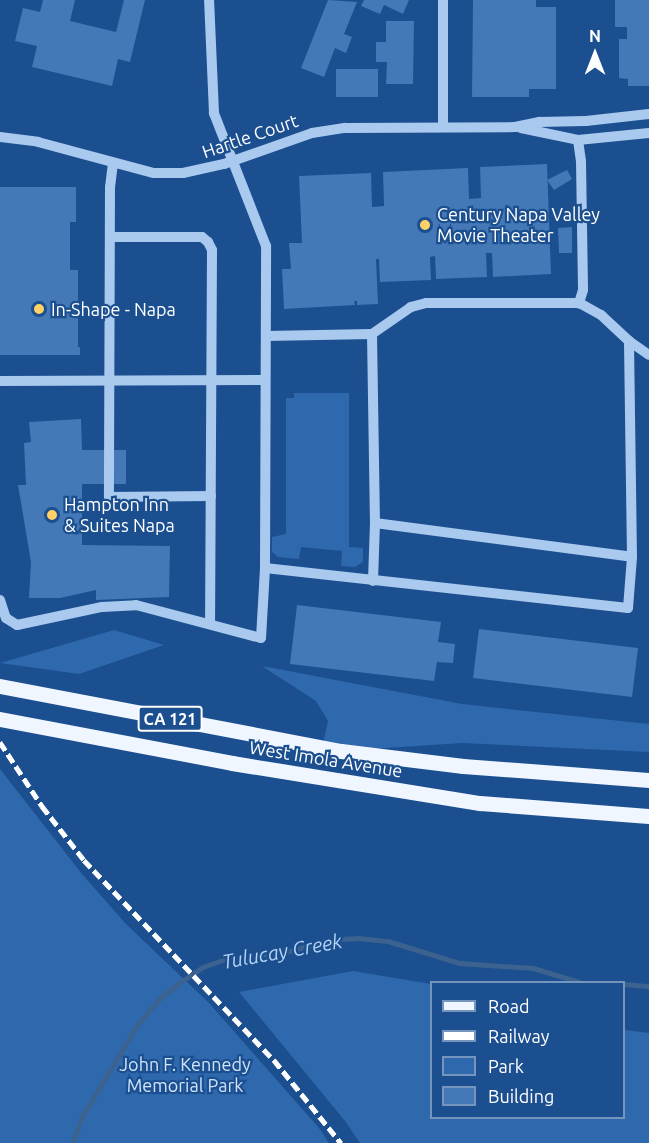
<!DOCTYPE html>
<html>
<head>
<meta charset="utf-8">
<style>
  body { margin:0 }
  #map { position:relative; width:649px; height:1143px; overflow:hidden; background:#1b4f8f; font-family:Ubuntu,sans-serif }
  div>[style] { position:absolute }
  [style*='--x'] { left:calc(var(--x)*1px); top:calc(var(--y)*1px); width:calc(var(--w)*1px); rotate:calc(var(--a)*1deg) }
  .green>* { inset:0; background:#2e69ad }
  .stream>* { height:5px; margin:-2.5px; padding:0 2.5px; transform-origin:2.5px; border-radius:2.5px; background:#3c6290 }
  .building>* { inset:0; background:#4478b7 }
  .minor>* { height:10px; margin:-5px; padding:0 5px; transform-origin:5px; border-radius:5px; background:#a9c9ee }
  .major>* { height:15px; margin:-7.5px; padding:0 7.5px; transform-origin:7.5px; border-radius:7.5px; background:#f0f6ff }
  .rail>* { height:4.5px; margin-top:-2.25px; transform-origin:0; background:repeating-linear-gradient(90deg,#fff 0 10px,transparent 0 14.5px) }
  .dots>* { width:16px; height:16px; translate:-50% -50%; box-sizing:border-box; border:3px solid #1b4f8f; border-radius:50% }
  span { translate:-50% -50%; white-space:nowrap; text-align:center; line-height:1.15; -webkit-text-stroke:4.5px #1b4f8f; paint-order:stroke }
  .shield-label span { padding:2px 4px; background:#1b4f8f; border:2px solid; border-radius:4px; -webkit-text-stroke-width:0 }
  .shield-label { font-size:16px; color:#fff; font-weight:700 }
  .street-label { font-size:18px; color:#fff }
  .poi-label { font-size:18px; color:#fff }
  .left { translate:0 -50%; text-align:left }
  .park-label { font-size:18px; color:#cfe3fa }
  .water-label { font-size:20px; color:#b5d3f5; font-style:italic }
  .legend { position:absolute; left:430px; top:981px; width:195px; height:138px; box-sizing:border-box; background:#1b4f8f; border:2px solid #7695bc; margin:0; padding:8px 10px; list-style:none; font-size:18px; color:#fff }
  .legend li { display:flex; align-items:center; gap:12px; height:30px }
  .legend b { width:30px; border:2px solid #7695bc }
  .north { position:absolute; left:565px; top:24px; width:60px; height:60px; -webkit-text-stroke:4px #1b4f8f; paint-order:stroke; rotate:0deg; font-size:16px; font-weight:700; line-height:24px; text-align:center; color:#fff }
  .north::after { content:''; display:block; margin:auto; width:21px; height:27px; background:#fff; clip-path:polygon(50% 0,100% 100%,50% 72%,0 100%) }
</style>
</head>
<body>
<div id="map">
  <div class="green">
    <i style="clip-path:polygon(294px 393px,349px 393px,349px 547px,363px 548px,363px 562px,355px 567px,341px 566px,342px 551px,301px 547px,299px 559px,278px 557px,272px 552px,272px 537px,286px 534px,286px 398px,294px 398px)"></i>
    <i style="clip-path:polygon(114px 630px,164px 645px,79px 674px,0 663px)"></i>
    <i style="clip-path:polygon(262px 666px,462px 704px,649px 724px,649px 752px,462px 743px,341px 751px,322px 748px,328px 721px,316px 701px)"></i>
    <i style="clip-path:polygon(0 769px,82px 874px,126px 924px,209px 1003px,319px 1128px,329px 1143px,0 1143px)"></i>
    <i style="clip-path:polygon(353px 971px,431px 984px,432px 1118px,624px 1118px,624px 1030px,649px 1033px,649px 1143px,360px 1143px,345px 1121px,239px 992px)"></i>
  </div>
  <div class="stream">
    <i style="--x:624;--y:984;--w:25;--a:5"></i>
    <i style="--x:72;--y:1143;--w:30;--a:-69"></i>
    <i style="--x:83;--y:1115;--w:105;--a:-59"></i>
    <i style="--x:137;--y:1025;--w:37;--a:-49"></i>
    <i style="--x:161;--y:997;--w:26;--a:-37"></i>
    <i style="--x:182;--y:981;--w:25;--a:-34"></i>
    <i style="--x:203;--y:967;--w:27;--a:-20"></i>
    <i style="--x:228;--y:958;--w:57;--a:-6"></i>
    <i style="--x:285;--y:952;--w:51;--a:-14.9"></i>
    <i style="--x:334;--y:939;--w:24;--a:-2"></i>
    <i style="--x:358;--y:938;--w:30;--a:6"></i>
    <i style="--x:388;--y:941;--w:74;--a:17.2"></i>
    <i style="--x:459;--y:963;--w:74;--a:3.9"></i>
    <i style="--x:533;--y:968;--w:48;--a:16.9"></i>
  </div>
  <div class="building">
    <i style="clip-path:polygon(43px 0,75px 0,70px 21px,116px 32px,124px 0,145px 0,130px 62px,118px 59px,112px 86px,32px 67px,37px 46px,15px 41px,23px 8px,40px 12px)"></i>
    <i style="clip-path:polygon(328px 0,357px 2px,344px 34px,352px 37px,346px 53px,335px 48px,324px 77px,301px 68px)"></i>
    <i style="clip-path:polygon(364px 0,409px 0,403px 14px,384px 5px,380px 14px,361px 6px)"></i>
    <i style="clip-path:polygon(473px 0,536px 0,536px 7px,556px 7px,556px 89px,529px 89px,529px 97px,472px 97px)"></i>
    <i style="clip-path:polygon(615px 0,649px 0,649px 86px,628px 86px,628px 79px,619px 78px,619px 39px,627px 39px,627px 27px,615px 27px)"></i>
    <i style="clip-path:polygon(386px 21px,414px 21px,413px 84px,386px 84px,387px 62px,376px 62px,376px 42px,386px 42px)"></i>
    <i style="clip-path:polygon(336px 69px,378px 69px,378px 97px,336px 97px)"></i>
    <i style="clip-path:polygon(547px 164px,551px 274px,493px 277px,492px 253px,486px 253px,487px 277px,436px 279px,435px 256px,430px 257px,431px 280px,380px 282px,379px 259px,376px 259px,378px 304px,357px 305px,357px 301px,354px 301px,355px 305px,284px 309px,282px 269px,291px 269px,289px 243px,302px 243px,299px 176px,371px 173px,372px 207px,384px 206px,383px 172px,468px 168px,469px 199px,481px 198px,480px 167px)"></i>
    <i style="clip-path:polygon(567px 170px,572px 179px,554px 190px,547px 180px)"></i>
    <i style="clip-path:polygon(0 187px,76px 187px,76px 222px,70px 222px,70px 270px,78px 270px,78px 347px,80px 347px,80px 355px,0 355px)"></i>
    <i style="clip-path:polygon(572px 227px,572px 253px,559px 253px,558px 228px)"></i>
    <i style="clip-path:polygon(81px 419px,82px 450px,126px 450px,126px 484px,82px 484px,82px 545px,170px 546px,169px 597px,96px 600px,96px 590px,60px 598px,29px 598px,31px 562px,18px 485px,26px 485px,24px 443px,31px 442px,29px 422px)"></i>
    <i style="clip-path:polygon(297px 605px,441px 622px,438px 642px,455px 644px,453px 663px,437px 662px,434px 681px,290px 664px)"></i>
    <i style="clip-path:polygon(479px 629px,638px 648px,632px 697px,473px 678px)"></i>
  </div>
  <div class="minor">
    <i style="--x:443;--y:0;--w:127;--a:90"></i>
    <i style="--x:521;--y:128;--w:58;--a:11.9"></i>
    <i style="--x:578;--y:140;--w:71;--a:-5.6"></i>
    <i style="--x:0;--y:137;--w:38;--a:7"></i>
    <i style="--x:38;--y:142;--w:120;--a:15"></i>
    <i style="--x:154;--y:173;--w:29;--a:0"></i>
    <i style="--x:183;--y:173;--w:42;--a:-12.4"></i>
    <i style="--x:224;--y:164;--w:93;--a:-19.4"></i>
    <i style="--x:312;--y:133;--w:33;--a:-9"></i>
    <i style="--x:345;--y:128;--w:170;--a:-0.3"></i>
    <i style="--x:515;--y:127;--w:25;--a:-12"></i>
    <i style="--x:539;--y:122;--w:47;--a:-1.2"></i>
    <i style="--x:586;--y:121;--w:63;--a:-6.3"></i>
    <i style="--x:578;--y:140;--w:21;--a:82"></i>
    <i style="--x:581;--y:161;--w:129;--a:89.1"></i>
    <i style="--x:583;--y:290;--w:14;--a:107"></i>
    <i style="--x:113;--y:163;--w:24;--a:97"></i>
    <i style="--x:110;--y:187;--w:310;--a:90.2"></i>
    <i style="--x:109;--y:497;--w:102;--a:-0.6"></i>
    <i style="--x:110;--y:237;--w:92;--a:0"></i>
    <i style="--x:202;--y:237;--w:8;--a:40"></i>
    <i style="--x:208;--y:242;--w:9;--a:63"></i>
    <i style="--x:212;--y:250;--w:374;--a:90.3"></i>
    <i style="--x:372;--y:334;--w:189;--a:89.1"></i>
    <i style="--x:375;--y:523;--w:58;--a:92"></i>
    <i style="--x:629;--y:341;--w:24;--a:35"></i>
    <i style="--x:0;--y:381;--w:265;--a:-0.2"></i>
    <i style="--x:375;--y:523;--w:259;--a:7.5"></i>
    <i style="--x:265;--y:568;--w:365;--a:6.3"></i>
    <i style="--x:628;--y:608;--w:51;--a:-85.5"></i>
    <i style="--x:632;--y:557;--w:216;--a:-90.8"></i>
    <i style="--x:629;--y:341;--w:38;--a:-137"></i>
    <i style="--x:601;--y:315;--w:25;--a:-151"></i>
    <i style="--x:579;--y:303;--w:153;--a:180"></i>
    <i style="--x:426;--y:303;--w:16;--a:165"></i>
    <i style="--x:411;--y:307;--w:47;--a:145.3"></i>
    <i style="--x:372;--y:334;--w:106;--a:178.9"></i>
    <i style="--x:0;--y:600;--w:19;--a:72"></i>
    <i style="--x:6;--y:618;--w:13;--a:32"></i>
    <i style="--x:17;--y:625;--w:87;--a:-12"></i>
    <i style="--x:102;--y:607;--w:34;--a:-3"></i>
    <i style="--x:136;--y:605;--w:129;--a:14.8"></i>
    <i style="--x:261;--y:638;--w:70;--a:-86.7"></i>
    <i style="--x:265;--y:568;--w:322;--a:-89.8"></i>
    <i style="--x:266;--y:246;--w:143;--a:-111.4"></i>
    <i style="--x:214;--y:113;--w:113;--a:-92.5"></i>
  </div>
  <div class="major">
    <i style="--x:0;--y:686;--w:347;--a:10.8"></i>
    <i style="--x:341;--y:751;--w:123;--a:7"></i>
    <i style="--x:463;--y:766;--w:187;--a:4.3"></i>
    <i style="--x:0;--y:719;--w:236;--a:10.7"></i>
    <i style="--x:232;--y:763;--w:251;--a:9.2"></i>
    <i style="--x:480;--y:803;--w:169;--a:4.4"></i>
  </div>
  <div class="rail">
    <i style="--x:0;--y:742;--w:77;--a:56.7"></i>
    <i style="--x:42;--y:806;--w:68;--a:52.1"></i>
    <i style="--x:84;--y:860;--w:276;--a:46.5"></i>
    <i style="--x:274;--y:1060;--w:107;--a:51.1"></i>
  </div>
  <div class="dots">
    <i style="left:425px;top:225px;background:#ffd166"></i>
    <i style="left:39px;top:309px;background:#ffd166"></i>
    <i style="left:52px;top:515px;background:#ffd166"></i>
  </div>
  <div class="shield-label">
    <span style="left:170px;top:719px">CA 121</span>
  </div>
  <div class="street-label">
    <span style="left:250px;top:136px;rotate:-19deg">Hartle Court</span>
    <span style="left:326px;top:759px;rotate:9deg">West Imola Avenue</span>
  </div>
  <div class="poi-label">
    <span class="left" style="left:437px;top:225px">Century Napa Valley<br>Movie Theater</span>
    <span class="left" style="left:51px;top:309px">In-Shape - Napa</span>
    <span class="left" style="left:64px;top:515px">Hampton Inn<br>&amp; Suites Napa</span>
  </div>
  <div class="park-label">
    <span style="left:185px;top:1075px">John F. Kennedy<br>Memorial Park</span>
  </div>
  <div class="water-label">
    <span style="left:282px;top:951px;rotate:-10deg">Tulucay Creek</span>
  </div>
  <ul class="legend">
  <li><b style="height:8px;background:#f0f6ff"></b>Road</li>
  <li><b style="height:8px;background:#fff"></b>Railway</li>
  <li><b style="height:16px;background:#2e69ad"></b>Park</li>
  <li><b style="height:16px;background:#4478b7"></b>Building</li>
  </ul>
  <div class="north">N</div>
</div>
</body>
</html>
